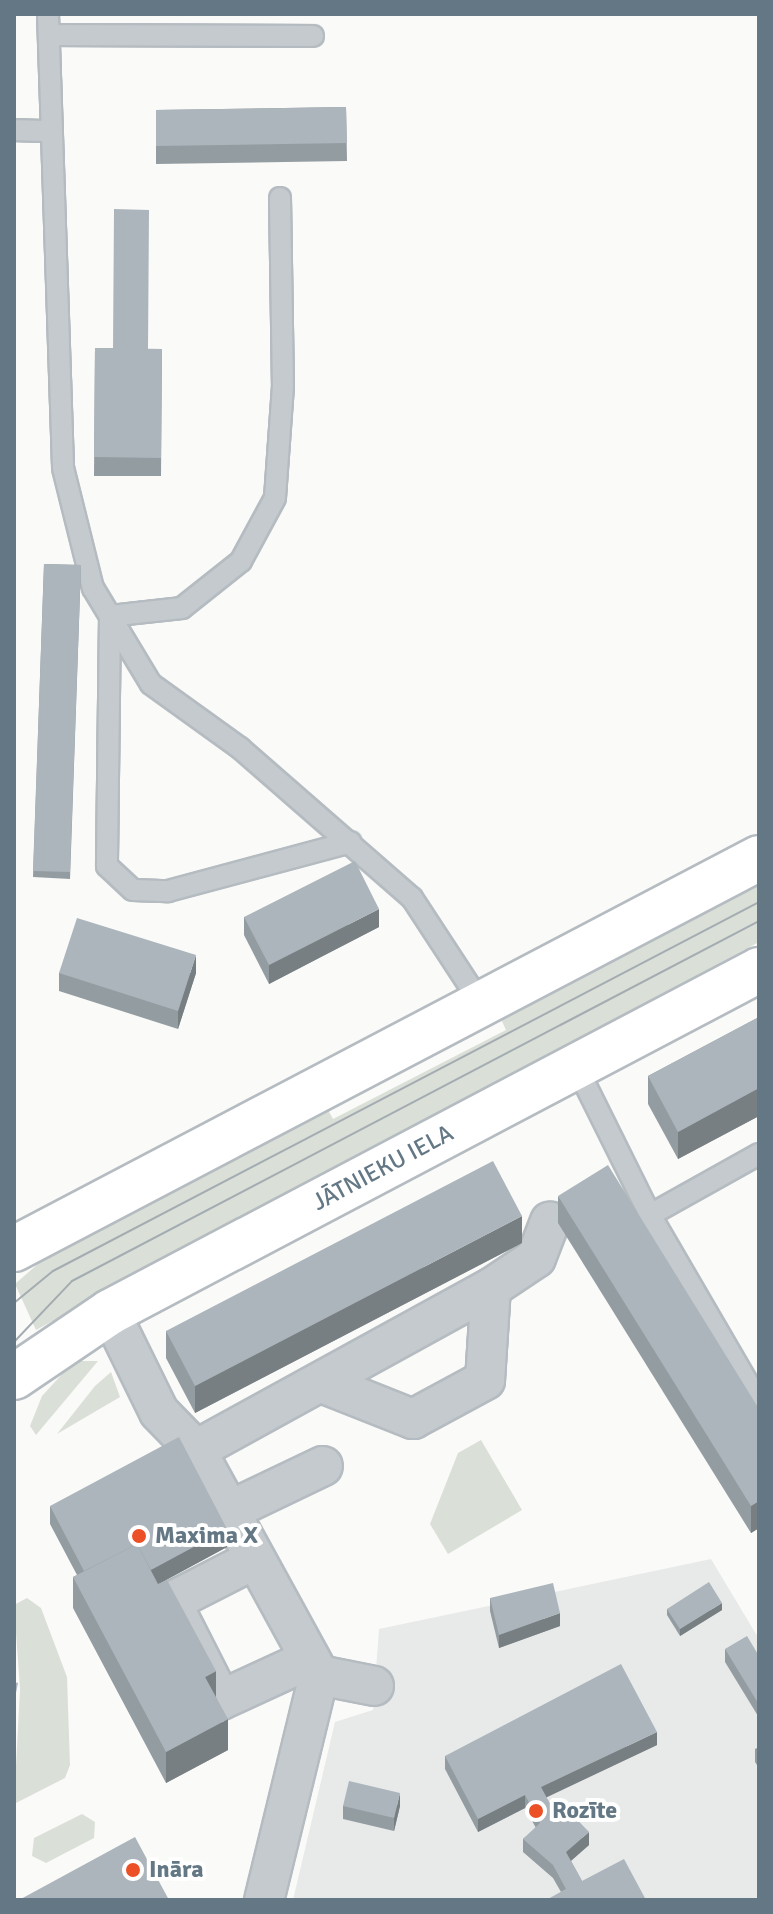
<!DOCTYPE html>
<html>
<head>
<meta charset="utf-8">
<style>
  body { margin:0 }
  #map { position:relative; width:773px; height:1914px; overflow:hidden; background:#fafaf8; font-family:Signika,sans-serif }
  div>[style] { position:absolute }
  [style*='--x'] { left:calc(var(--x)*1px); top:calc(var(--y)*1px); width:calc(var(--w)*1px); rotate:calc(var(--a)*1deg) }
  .built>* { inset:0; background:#e8e9e9 }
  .green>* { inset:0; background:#dae0d7 }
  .roads { filter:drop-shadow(2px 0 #b5bcc1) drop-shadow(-2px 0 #b5bcc1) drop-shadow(0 2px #b5bcc1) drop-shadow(0 -2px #b5bcc1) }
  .lane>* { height:20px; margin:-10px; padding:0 10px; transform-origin:10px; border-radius:10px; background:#c5cace }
  .street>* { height:38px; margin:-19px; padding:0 19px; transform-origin:19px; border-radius:19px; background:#c5cace }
  .secondary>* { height:44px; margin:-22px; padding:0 22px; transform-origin:22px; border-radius:22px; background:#fff }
  .tram>* { height:2px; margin:-1px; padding:0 1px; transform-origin:1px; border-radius:1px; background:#a4acb2 }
  .wall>* { inset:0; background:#939ca1 }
  .shaded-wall>* { inset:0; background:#787f83 }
  .building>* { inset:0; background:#abb5bb }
  .dots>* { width:22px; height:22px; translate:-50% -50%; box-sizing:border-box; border:4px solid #fff; border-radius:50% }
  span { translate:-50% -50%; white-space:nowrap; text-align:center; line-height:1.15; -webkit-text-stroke:8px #fff; paint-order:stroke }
  .street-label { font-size:24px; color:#637784 }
  .poi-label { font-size:24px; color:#637784; font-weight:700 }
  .left { translate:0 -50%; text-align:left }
  .frame { position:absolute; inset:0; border:16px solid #637784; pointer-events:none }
</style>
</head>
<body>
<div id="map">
  <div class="built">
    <i style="clip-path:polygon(711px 1559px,759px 1639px,759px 1900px,293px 1900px,335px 1722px,373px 1710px,379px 1629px)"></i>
  </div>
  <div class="green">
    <i style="clip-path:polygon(759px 881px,759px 942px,36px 1330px,15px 1284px,47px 1256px,327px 1108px,333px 1119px,506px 1030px,500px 1017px)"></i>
    <i style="clip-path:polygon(74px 1361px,98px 1361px,36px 1435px,30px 1426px,42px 1396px)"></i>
    <i style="clip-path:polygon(111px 1372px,120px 1397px,57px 1434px,95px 1386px)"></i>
    <i style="clip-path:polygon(481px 1440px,522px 1510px,448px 1554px,430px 1524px,458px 1453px)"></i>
    <i style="clip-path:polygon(27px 1598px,41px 1608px,67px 1677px,70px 1765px,65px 1778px,14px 1804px,20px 1689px,14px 1605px)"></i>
    <i style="clip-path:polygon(82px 1814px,95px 1822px,94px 1838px,46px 1863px,32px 1856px,34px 1838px)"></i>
  </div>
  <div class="roads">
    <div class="lane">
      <i style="--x:48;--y:14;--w:454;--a:88.1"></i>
      <i style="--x:63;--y:468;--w:124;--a:76"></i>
      <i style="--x:93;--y:588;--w:112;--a:58.9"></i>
      <i style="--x:151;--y:684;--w:110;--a:35.7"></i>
      <i style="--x:240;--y:748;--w:228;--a:41.1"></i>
      <i style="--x:412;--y:898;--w:124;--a:56.8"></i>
      <i style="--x:50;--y:35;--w:263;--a:0.2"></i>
      <i style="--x:14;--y:130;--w:35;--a:2"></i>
      <i style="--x:280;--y:198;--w:188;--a:89.1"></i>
      <i style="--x:283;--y:386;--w:112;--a:94.1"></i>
      <i style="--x:275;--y:498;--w:72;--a:118.4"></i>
      <i style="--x:241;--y:561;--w:75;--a:141.5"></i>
      <i style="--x:182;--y:608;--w:72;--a:173.7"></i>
      <i style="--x:110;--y:616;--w:250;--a:90.7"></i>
      <i style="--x:107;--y:866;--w:35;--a:43"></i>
      <i style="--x:133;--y:890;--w:35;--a:2"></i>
      <i style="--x:168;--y:891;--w:189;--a:-15"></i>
      <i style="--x:576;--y:1066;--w:166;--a:63.6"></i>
      <i style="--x:650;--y:1215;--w:216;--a:59.8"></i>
      <i style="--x:650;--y:1215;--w:125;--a:-29.2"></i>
    </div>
    <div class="street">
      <i style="--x:110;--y:1312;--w:111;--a:63.9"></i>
      <i style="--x:159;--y:1412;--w:53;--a:45.8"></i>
      <i style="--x:196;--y:1450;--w:256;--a:61.3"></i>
      <i style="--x:319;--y:1675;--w:232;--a:103.7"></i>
      <i style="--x:322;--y:1383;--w:98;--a:21.6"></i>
      <i style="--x:413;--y:1419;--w:82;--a:-28.4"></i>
      <i style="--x:485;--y:1380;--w:92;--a:-86.3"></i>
      <i style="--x:196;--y:1450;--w:337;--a:-28.8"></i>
      <i style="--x:491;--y:1288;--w:54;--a:-33.7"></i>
      <i style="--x:536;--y:1258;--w:39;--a:-69"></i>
      <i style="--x:229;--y:1511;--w:104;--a:-25.6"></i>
      <i style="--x:255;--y:1559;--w:94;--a:152.9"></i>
      <i style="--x:171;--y:1602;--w:110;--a:63"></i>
      <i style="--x:221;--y:1700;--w:98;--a:-24.7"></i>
      <i style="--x:319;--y:1675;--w:56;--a:11.3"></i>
    </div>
    <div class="secondary">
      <i style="--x:14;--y:1249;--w:841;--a:-27.69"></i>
      <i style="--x:14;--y:1377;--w:116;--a:-34.1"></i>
      <i style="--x:110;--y:1312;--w:734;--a:-27.79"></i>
    </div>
  </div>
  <div class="tram">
    <i style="--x:14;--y:1303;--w:50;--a:-39.4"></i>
    <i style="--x:53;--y:1271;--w:797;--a:-27.59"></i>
    <i style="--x:14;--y:1342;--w:84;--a:-46.4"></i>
    <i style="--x:72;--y:1281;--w:776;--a:-27.66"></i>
  </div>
  <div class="wall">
    <i style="clip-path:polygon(346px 107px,347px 161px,156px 164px,156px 110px)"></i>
    <i style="clip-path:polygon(95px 348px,162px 349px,161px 476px,94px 476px)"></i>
    <i style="clip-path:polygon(44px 564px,81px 565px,70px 879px,33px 877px)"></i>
    <i style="clip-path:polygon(244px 917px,379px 927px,269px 984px,244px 935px)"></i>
    <i style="clip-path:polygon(59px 973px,196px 973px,178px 1029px,59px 991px)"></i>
    <i style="clip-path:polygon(759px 1017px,759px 1116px,678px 1159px,648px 1104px,648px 1076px)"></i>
    <i style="clip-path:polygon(558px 1196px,759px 1409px,759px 1528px,751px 1533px,558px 1223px)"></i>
    <i style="clip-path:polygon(522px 1243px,195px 1413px,166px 1358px,166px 1331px)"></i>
    <i style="clip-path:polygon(50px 1506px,227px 1547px,158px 1584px,216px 1697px,228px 1750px,166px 1783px,73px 1608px,73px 1577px,77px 1575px,50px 1524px)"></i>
    <i style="clip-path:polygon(490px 1598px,560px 1626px,499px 1648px,490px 1611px)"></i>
    <i style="clip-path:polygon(667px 1609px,722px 1610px,680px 1636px,667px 1615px)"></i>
    <i style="clip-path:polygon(725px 1649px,759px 1656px,758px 1716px,725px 1662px)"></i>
    <i style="clip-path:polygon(657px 1745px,546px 1797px,554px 1811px,589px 1845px,571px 1861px,582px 1881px,561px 1892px,553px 1878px,523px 1852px,523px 1839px,536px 1828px,525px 1808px,478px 1832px,445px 1769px,445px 1756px)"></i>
    <i style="clip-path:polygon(759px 1747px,759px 1768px,755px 1762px,755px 1749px)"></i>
    <i style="clip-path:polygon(343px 1806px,400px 1806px,394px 1831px,343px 1819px)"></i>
  </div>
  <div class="shaded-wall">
    <i style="clip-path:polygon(379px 909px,379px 927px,269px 984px,269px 965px)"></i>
    <i style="clip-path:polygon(196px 955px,196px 973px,178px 1029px,178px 1011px)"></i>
    <i style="clip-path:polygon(759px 1088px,759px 1116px,678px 1159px,678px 1132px)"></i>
    <i style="clip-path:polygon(522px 1216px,522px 1243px,195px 1413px,195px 1386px)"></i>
    <i style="clip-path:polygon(759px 1501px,759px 1528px,751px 1533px,751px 1506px)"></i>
    <i style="clip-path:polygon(227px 1529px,227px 1547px,146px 1591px,146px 1572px)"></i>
    <i style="clip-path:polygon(722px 1603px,722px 1610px,680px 1636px,680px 1629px)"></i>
    <i style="clip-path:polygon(560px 1613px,560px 1626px,499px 1648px,499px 1635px)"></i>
    <i style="clip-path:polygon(216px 1671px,216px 1702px,205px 1677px)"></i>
    <i style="clip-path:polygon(228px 1719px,228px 1750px,166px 1783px,166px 1752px)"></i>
    <i style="clip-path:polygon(657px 1732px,657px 1745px,541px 1800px,541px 1787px)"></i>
    <i style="clip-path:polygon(400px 1793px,400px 1806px,394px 1831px,394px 1818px)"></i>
    <i style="clip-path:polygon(525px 1795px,525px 1808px,478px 1832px,478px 1819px)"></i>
    <i style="clip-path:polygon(589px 1832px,589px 1845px,566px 1865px,566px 1852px)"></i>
  </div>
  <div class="building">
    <i style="clip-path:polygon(346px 107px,347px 143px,156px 146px,156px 110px)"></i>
    <i style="clip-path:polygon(114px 209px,149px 210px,148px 349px,162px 349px,161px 458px,94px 457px,95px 348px,113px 348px)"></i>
    <i style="clip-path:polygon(44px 564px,81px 565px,70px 872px,33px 871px)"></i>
    <i style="clip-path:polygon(355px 861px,379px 909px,269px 965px,244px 917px)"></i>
    <i style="clip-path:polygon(77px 918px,196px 955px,178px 1011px,59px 973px)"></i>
    <i style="clip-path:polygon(759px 1017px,759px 1088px,678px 1132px,648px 1076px)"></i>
    <i style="clip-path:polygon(493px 1161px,522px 1216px,195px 1386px,166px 1331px)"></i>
    <i style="clip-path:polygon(608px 1165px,759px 1409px,759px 1501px,751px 1506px,558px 1196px)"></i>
    <i style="clip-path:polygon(179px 1437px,227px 1529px,151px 1570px,137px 1544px,84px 1571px,50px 1506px)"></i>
    <i style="clip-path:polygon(137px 1544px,158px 1584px,167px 1580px,216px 1671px,205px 1677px,228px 1719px,166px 1752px,73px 1577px)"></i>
    <i style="clip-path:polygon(709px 1582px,722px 1603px,680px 1629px,667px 1609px)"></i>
    <i style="clip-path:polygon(553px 1583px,560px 1613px,499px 1635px,490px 1598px)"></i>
    <i style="clip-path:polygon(747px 1636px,759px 1656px,759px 1702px,758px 1703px,725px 1649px)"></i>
    <i style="clip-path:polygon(621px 1664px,657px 1732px,541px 1787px,554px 1811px,562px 1804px,589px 1832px,566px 1852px,582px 1881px,624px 1859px,646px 1900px,546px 1900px,566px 1889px,553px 1865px,523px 1839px,540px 1823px,525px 1795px,478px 1819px,445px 1756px)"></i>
    <i style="clip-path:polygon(14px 1682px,18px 1683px,14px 1703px)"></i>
    <i style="clip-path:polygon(349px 1781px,400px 1793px,394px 1818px,343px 1806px)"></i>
    <i style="clip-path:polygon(135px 1837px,169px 1900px,19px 1900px)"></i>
  </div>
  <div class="dots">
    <i style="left:139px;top:1536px;background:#ec5026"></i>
    <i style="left:536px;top:1811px;background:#ec5026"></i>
    <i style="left:133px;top:1870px;background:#ec5026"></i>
  </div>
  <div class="street-label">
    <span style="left:383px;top:1168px;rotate:-28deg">JĀTNIEKU IELA</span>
  </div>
  <div class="poi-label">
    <span class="left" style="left:155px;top:1536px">Maxima X</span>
    <span class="left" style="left:552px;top:1811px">Rozīte</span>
    <span class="left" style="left:149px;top:1870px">Ināra</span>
  </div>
  <div class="frame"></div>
</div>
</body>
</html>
